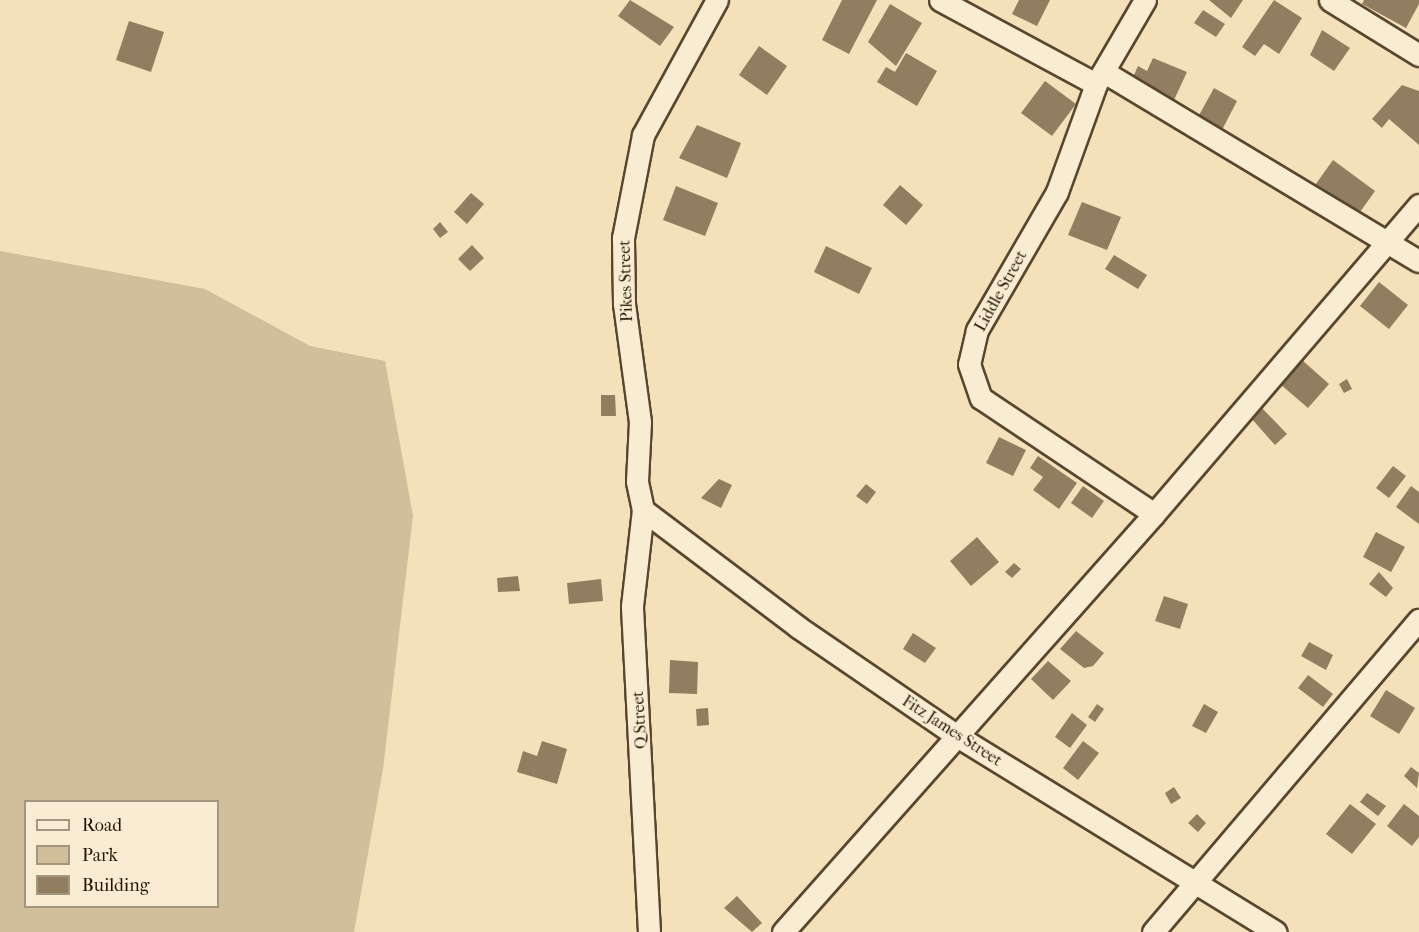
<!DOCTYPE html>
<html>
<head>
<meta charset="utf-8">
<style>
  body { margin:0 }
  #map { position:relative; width:1419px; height:932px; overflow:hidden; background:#f4e1b9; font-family:"IM FELL French Canon",serif }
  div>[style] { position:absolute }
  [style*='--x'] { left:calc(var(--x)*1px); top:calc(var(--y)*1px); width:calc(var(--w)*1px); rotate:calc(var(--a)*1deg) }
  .green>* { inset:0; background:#d1be9a }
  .building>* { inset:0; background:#917e60 }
  .roads { filter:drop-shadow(2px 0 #59462e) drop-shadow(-2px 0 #59462e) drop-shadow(0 2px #59462e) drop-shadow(0 -2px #59462e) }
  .minor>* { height:21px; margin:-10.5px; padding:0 10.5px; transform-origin:10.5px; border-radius:10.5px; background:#f8ecd2 }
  span { translate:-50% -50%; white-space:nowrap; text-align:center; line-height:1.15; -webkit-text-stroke:4.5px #f8ecd2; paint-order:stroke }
  .street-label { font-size:16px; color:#251300 }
  .legend { position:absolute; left:24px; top:800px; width:195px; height:108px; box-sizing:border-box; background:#f8ecd2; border:2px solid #a4957e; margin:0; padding:8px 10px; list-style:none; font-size:18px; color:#251300 }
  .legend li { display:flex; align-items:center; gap:12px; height:30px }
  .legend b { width:30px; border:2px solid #a4957e }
</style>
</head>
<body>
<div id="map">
  <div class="green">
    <i style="clip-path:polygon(evenodd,0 251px,205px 289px,310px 346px,385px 361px,413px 516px,383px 769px,354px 932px,0 932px,0 251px,26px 802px,218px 802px,218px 906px,26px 906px,26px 802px)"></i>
  </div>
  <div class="building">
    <i style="clip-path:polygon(630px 0,674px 27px,660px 46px,618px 16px)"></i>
    <i style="clip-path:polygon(842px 0,877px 0,849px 54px,822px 40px)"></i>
    <i style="clip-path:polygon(1019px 0,1050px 0,1037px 26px,1012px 14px)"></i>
    <i style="clip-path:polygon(1209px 0,1243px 0,1231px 18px)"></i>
    <i style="clip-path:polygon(1274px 0,1302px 18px,1279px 54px,1264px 44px,1255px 56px,1242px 47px)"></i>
    <i style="clip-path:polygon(1364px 0,1419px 0,1419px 4px,1406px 28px,1362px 4px)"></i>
    <i style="clip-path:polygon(890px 4px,922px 23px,896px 66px,868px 42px)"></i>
    <i style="clip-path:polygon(1203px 10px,1225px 24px,1216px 37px,1194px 23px)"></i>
    <i style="clip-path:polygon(129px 21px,164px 32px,151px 72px,116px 60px)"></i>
    <i style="clip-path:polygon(1322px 30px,1350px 48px,1334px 71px,1310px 55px)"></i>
    <i style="clip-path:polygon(759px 46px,787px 66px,767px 95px,739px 75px)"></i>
    <i style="clip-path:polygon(906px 53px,937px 71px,917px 106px,877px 82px,886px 67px,895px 72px)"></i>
    <i style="clip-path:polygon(1153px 58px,1187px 72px,1174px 100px,1131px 82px,1138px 66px,1147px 71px)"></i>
    <i style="clip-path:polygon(1045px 81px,1076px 104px,1052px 136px,1021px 113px)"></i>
    <i style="clip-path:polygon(1402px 85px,1419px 91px,1419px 145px,1389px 119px,1382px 128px,1372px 119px)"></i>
    <i style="clip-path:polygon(1214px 88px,1237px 101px,1222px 130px,1198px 117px)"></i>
    <i style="clip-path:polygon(697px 125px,741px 143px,727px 178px,679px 158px)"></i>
    <i style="clip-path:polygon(1333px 160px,1375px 191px,1355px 219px,1313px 188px)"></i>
    <i style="clip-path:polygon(900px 185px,923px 205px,906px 225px,883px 205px)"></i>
    <i style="clip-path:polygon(676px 186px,718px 203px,705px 236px,663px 220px)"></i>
    <i style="clip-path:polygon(471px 193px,484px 204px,467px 224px,454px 212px)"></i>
    <i style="clip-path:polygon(1082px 202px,1121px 217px,1107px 250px,1068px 235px)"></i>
    <i style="clip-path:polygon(440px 222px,448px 232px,440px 238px,433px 229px)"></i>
    <i style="clip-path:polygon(472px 245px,484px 258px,470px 271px,458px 259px)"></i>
    <i style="clip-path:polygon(826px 246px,872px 268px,859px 294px,814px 272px)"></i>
    <i style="clip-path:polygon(1114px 255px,1147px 275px,1138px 289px,1105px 269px)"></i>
    <i style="clip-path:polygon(1379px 282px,1408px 305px,1389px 329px,1360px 306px)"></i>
    <i style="clip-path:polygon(1302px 360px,1329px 384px,1308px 408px,1280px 384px)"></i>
    <i style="clip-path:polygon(1347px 379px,1352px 389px,1344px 393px,1339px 384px)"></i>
    <i style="clip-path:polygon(601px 395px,615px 395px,616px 416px,601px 416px)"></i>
    <i style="clip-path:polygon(1262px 408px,1287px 434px,1275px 445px,1251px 418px)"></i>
    <i style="clip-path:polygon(999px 437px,1026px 450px,1013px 476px,986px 463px)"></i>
    <i style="clip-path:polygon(1038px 456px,1077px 483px,1059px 509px,1033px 490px,1043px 477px,1030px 468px)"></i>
    <i style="clip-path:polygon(1393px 466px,1406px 476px,1389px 498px,1376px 488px)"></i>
    <i style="clip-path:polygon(719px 479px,732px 485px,721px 508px,701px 498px)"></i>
    <i style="clip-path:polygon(866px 484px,876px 492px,867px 504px,856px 496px)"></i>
    <i style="clip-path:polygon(1083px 486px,1104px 501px,1092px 518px,1071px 503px)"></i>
    <i style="clip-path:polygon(1411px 486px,1419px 492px,1419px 524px,1396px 507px)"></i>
    <i style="clip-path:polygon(1376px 532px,1405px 547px,1391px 572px,1363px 557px)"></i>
    <i style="clip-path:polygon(977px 537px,999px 562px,971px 586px,950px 561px)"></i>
    <i style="clip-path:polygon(1014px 563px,1021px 569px,1012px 578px,1005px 572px)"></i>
    <i style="clip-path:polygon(1379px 572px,1393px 588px,1386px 597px,1369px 584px)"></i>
    <i style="clip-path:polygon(518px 576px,520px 591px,498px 592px,497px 578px)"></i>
    <i style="clip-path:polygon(601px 579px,603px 601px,569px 604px,567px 583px)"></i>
    <i style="clip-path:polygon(1164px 596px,1188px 604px,1180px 629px,1155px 621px)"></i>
    <i style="clip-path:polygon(1076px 631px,1104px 653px,1093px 666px,1084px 668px,1060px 649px)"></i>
    <i style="clip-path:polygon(913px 633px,936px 648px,925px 663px,903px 649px)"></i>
    <i style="clip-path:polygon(1309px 642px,1333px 655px,1326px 670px,1301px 656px)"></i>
    <i style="clip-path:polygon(670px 660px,698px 662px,697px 694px,669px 693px)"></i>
    <i style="clip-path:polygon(1048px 661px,1071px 681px,1053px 700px,1031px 679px)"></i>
    <i style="clip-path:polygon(1308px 675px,1333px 694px,1323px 707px,1298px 688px)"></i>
    <i style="clip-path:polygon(1386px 690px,1415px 708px,1399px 734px,1370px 716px)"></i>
    <i style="clip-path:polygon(1097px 704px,1104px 709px,1095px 722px,1088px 717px)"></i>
    <i style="clip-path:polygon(1204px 704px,1218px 712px,1206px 733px,1192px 726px)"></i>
    <i style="clip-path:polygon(708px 708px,709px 725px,697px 726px,696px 709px)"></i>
    <i style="clip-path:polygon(1072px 713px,1087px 725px,1070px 748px,1055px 737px)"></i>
    <i style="clip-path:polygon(542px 741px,567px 749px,557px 784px,517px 772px,523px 751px,537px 756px)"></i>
    <i style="clip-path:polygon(1083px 741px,1099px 753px,1078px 780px,1063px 768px)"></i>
    <i style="clip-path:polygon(1411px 767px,1419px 773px,1417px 788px,1404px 776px)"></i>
    <i style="clip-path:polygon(1174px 787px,1181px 798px,1171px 804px,1165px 793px)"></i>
    <i style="clip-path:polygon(1367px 793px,1386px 806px,1378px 816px,1360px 802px)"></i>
    <i style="clip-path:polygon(1350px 804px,1376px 824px,1352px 854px,1326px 834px)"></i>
    <i style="clip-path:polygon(1404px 804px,1419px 816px,1419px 837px,1412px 846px,1387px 826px)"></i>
    <i style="clip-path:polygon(1197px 814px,1206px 823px,1198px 832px,1188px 823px)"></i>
    <i style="clip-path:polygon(737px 896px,762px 923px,752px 932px,724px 908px)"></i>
  </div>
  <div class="roads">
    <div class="minor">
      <i style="--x:940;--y:0;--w:177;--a:28.3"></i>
      <i style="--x:1145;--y:0;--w:97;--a:120.3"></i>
      <i style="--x:1096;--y:84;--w:115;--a:109.9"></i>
      <i style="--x:1057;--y:192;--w:160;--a:120.1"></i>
      <i style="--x:977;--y:330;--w:35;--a:103"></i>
      <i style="--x:969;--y:364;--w:36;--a:71"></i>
      <i style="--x:981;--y:398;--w:208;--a:33.8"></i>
      <i style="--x:1330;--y:0;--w:105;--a:31.7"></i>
      <i style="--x:1104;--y:72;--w:367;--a:31"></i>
      <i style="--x:643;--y:510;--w:194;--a:37"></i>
      <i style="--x:798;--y:627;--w:193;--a:34.4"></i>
      <i style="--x:957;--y:736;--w:374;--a:31.6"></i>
      <i style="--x:649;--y:932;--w:326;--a:-93"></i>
      <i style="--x:632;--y:606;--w:97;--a:-83.5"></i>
      <i style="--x:643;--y:510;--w:30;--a:-102"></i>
      <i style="--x:637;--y:481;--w:59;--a:-87.1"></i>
      <i style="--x:640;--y:422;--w:120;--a:-97.7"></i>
      <i style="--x:624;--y:303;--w:65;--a:-90.9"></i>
      <i style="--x:623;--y:238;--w:105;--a:-79"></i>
      <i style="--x:643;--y:135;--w:154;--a:-61.3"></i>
      <i style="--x:783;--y:932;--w:559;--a:-48.41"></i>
      <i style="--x:1154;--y:514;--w:407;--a:-49.4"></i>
      <i style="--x:1153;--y:932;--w:410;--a:-49.6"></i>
    </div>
  </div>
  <div class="street-label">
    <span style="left:626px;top:281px;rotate:-92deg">Pikes Street</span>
    <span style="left:1001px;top:291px;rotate:-61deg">Liddle Street</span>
    <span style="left:640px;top:720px;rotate:-94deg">Q Street</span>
    <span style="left:952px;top:731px;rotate:33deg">Fitz James Street</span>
  </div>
  <ul class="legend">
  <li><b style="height:8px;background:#f8ecd2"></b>Road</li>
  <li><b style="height:16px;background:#d1be9a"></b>Park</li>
  <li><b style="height:16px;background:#917e60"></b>Building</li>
  </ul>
</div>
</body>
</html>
